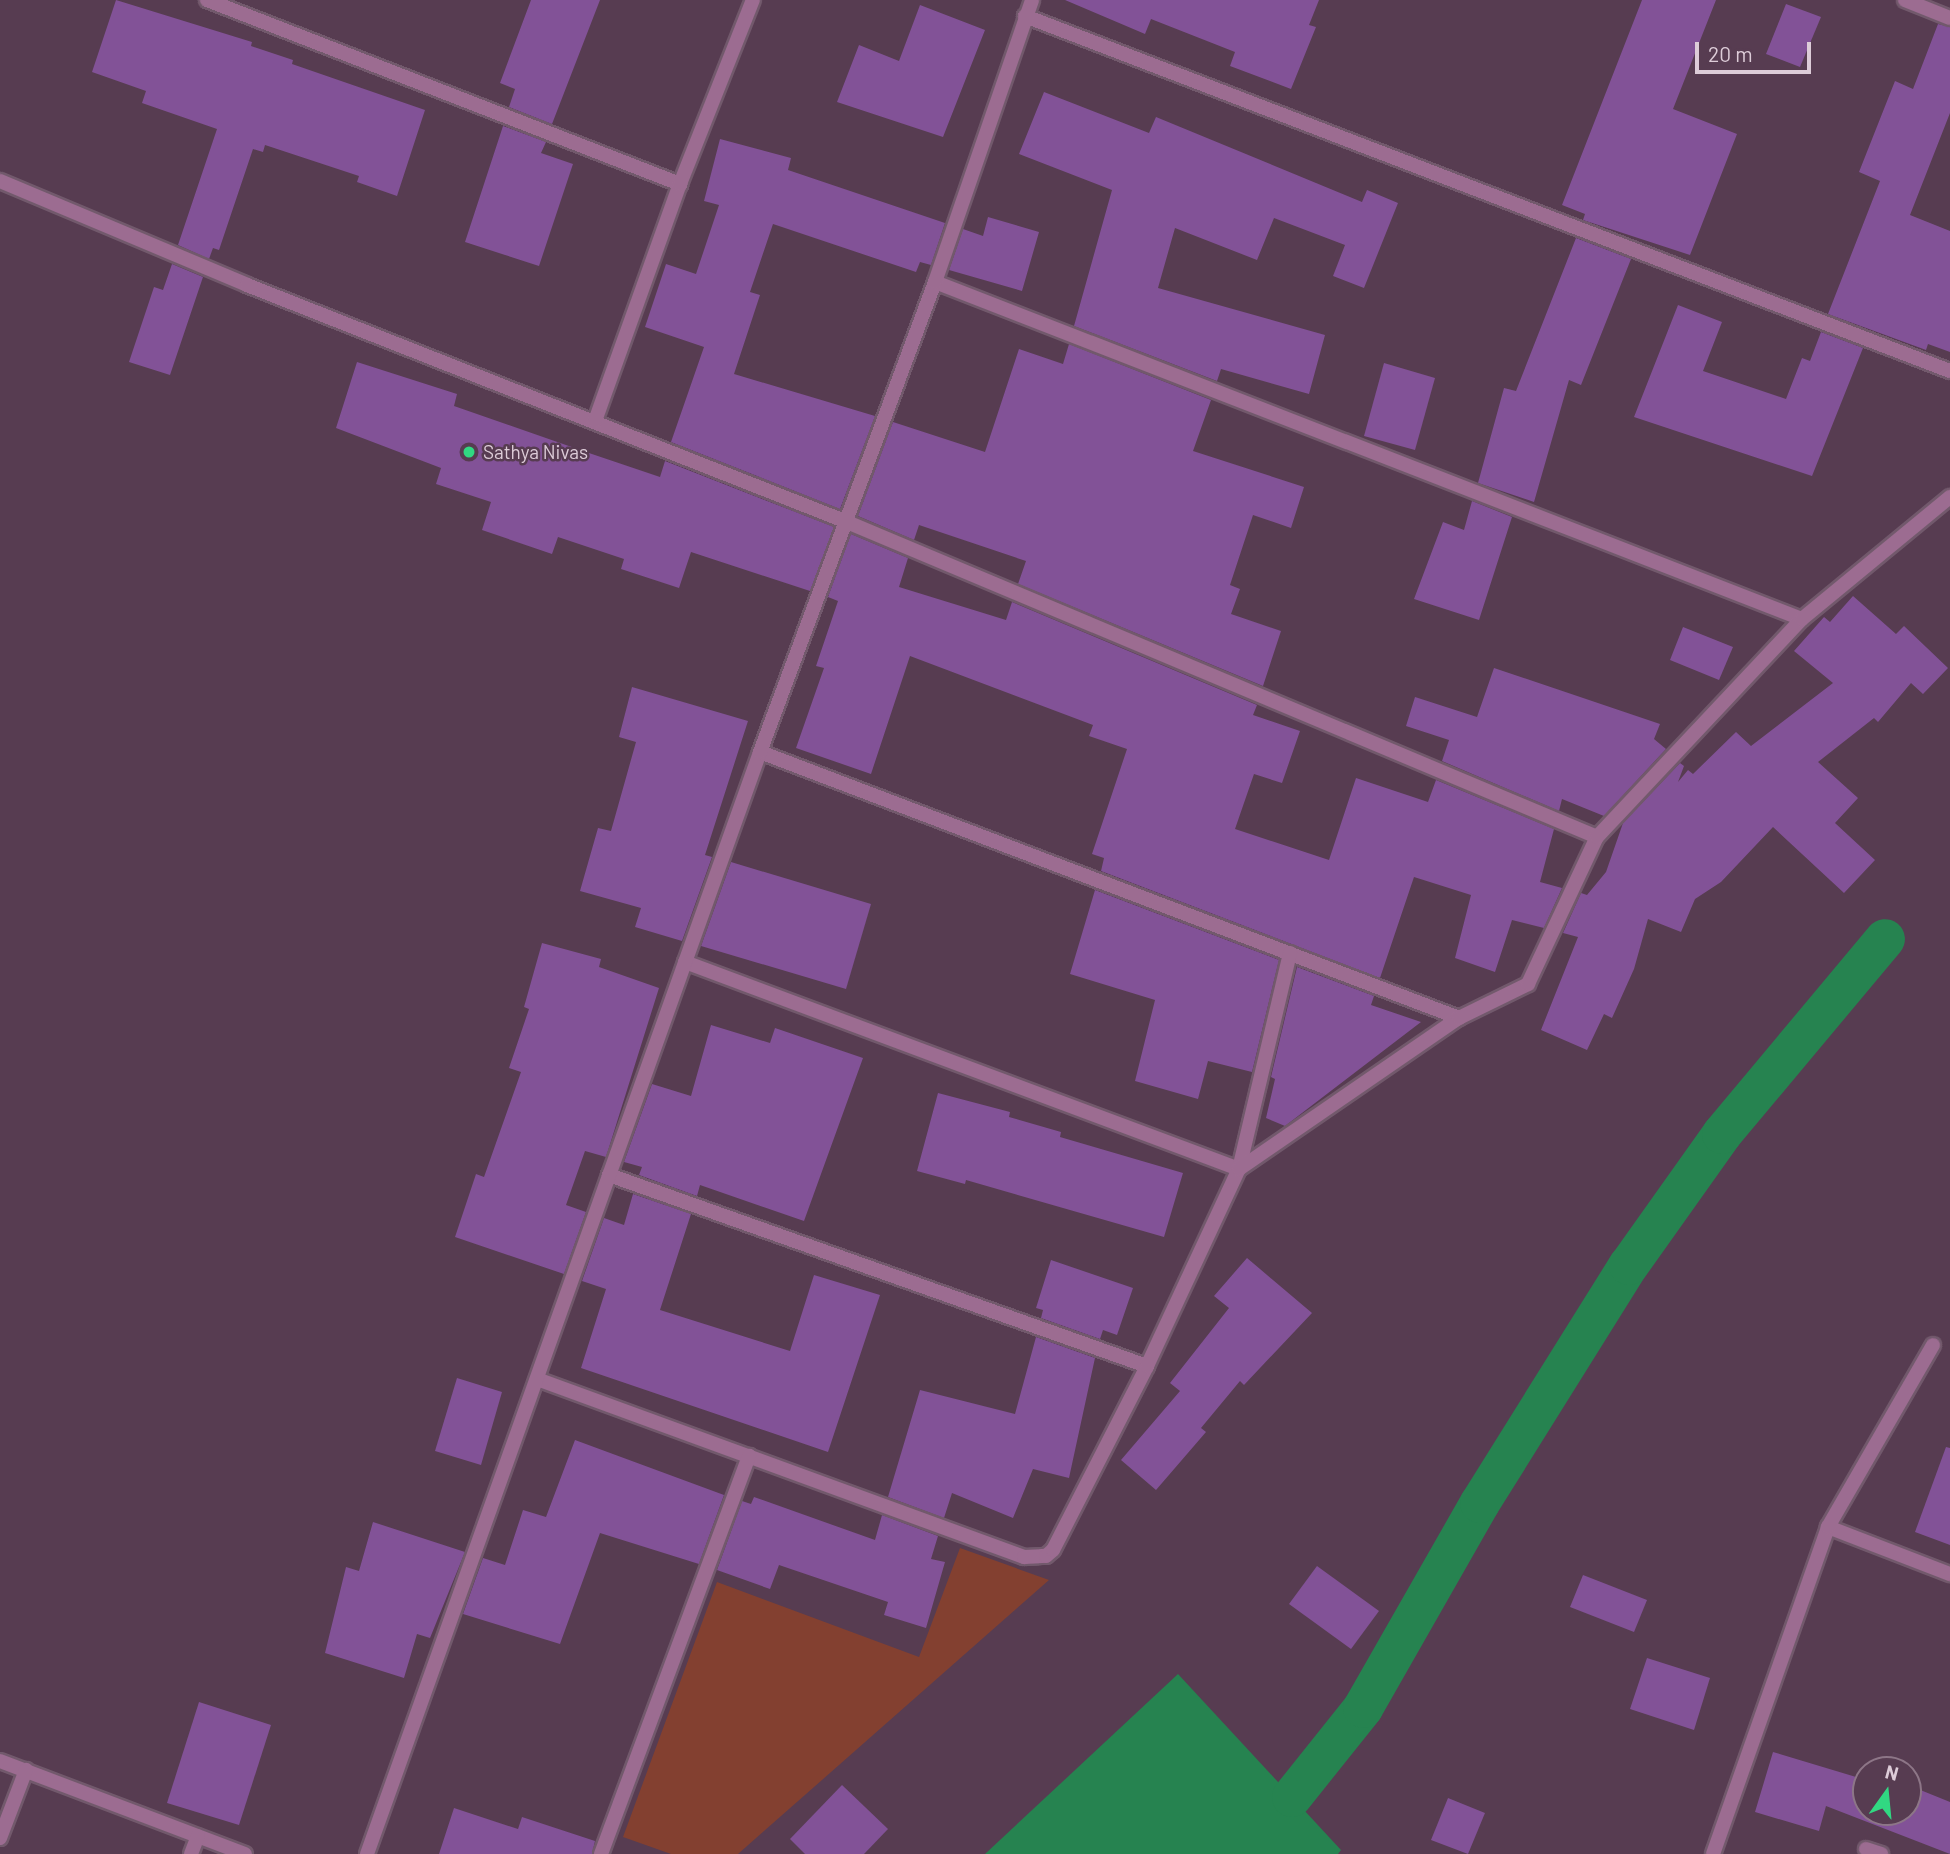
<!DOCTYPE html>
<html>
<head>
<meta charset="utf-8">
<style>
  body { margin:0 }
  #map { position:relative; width:1950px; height:1854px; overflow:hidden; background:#573c51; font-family:Barlow,sans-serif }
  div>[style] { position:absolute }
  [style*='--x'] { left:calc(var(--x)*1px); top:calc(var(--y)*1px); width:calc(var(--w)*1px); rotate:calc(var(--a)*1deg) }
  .green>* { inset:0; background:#834030 }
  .water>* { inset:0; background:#268350 }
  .canal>* { height:40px; margin:-20px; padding:0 20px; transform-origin:20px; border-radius:20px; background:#268350 }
  .building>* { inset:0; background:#825297 }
  .roads { filter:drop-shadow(2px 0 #72596c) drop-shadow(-2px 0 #72596c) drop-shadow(0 2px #72596c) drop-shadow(0 -2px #72596c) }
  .lane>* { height:14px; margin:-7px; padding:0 7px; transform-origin:7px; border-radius:7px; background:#9c6c91 }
  .street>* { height:14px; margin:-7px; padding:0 7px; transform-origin:7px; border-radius:7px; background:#9c6c91 }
  .dots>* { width:19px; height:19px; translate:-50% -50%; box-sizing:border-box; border:4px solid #573c51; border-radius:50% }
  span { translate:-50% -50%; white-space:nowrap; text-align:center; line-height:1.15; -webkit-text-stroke:5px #573c51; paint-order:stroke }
  .poi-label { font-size:19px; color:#ddccd8 }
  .left { translate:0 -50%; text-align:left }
  .north { position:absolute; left:1852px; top:1756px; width:70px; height:70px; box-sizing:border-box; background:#573c51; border:2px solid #8d7687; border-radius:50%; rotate:15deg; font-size:19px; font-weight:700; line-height:28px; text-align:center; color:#ddccd8 }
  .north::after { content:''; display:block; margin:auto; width:24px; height:32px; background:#31d882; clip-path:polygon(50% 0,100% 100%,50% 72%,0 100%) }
  .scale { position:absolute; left:1695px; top:42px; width:116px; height:32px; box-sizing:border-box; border:4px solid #ddccd8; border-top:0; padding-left:9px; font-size:21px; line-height:24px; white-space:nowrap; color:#ddccd8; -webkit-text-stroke:5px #573c51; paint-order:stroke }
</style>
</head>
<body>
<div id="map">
  <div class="green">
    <i style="clip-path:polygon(960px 1548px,1049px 1580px,738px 1854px,671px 1854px,623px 1837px,717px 1582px,919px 1657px)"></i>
  </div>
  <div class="water">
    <i style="clip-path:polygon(1178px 1674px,1341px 1850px,1338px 1854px,985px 1854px)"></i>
  </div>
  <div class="canal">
    <i style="--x:1292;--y:1797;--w:114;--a:-51.4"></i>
    <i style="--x:1363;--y:1708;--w:236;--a:-60.3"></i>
    <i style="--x:1480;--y:1503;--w:281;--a:-58"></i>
    <i style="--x:1629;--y:1265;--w:161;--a:-54.6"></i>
    <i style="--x:1722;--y:1134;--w:254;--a:-50.1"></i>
  </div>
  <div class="building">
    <i style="clip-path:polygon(116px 0,252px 42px,251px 46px,293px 60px,292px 64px,425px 110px,397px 196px,357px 182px,359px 176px,265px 145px,263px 152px,253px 149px,219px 250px,213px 248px,209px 259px,178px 245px,217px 129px,142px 103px,146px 91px,92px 72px)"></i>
    <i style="clip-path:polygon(531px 0,600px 0,552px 124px,509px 107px,515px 89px,500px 83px)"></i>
    <i style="clip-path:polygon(1065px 0,1319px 0,1309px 25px,1316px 27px,1291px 89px,1230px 66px,1235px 52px,1151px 19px,1145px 34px)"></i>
    <i style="clip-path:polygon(1642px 0,1716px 0,1673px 109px,1737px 134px,1690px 255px,1583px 220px,1585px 214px,1562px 205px)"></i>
    <i style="clip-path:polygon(1786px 4px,1821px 17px,1800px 67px,1766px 54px)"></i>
    <i style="clip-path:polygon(920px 5px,985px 30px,943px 137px,837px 102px,859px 45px,899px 61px)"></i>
    <i style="clip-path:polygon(1938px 24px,1950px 27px,1950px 113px,1910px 215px,1950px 231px,1950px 352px,1928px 344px,1926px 350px,1828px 314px,1880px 181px,1859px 172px,1895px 81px,1913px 89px)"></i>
    <i style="clip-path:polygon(1044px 92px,1149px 133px,1156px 117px,1362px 202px,1367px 190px,1398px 203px,1364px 288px,1333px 276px,1345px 245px,1274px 218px,1257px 260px,1175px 228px,1158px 288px,1325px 335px,1309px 394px,1221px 369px,1217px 381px,1074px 326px,1112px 190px,1019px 154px)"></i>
    <i style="clip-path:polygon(503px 126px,546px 142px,541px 153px,573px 164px,539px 266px,465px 242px)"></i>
    <i style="clip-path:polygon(720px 139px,791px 158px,788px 170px,945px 223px,931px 265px,920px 262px,916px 272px,773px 224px,750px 292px,760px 295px,734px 374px,875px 416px,840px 509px,671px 442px,704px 347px,645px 327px,666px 264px,696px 274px,719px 205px,704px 201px)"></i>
    <i style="clip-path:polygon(988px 217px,1039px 232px,1022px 291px,949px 270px,963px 229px,983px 236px)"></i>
    <i style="clip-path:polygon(1576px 238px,1631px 259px,1581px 385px,1569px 380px,1534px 502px,1478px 483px,1504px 388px,1516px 391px)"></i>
    <i style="clip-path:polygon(172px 264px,203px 277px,170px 375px,129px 362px,154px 287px,163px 290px)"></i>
    <i style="clip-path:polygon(1678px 305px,1722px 322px,1703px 371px,1786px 399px,1802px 358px,1810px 361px,1821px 332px,1863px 348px,1812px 476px,1634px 417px)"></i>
    <i style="clip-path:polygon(1069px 344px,1211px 400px,1193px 451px,1304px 487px,1291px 528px,1253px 515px,1230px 585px,1240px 589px,1231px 614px,1281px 631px,1263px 686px,1018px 584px,1026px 561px,919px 525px,914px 540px,858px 516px,893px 422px,985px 452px,1019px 349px,1063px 364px)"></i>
    <i style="clip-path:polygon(357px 362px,457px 394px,454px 406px,586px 452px,660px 477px,665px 461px,834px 527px,810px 591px,691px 552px,679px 588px,621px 569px,624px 559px,558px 537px,552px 554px,482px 530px,491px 502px,436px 484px,441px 468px,336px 428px)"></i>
    <i style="clip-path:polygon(1384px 363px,1435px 378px,1415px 450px,1364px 436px)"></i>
    <i style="clip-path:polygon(1472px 501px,1512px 517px,1479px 620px,1414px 599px,1443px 522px,1464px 530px)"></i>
    <i style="clip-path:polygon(851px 534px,908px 558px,899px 587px,1006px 620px,1012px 602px,1257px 705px,1253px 715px,1300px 731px,1282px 783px,1254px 774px,1235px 829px,1329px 860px,1356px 778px,1428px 802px,1436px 780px,1554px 829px,1540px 882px,1562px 888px,1544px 928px,1512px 920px,1495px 972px,1455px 958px,1471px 895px,1414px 877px,1380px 978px,1101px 871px,1104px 858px,1092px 854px,1127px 749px,1089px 736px,1093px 725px,910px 656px,871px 774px,796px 748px,824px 668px,816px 666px,838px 601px,828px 597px)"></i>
    <i style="clip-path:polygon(1853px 596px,1896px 634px,1904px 626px,1948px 668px,1923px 694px,1911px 683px,1878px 722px,1874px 718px,1818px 762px,1858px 798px,1835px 823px,1875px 860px,1844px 893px,1773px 827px,1721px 882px,1695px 899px,1681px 932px,1648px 919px,1634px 969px,1612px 1018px,1604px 1014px,1587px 1050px,1541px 1030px,1578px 937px,1563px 933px,1581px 893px,1587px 895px,1606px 872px,1623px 823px,1680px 763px,1684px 766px,1678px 782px,1688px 770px,1693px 774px,1736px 732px,1751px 746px,1833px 683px,1794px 651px,1824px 617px,1830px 622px)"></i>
    <i style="clip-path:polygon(1683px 627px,1733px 647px,1719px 680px,1670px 660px)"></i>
    <i style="clip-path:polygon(1494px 668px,1660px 724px,1654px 739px,1666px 749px,1604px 816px,1562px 799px,1559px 811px,1442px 761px,1449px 740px,1406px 726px,1415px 697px,1477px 717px)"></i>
    <i style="clip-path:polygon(632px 687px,748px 721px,705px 855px,712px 857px,682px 941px,635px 927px,641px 908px,580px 891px,598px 828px,611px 831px,636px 742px,619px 737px)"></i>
    <i style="clip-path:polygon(731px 862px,871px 904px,846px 989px,701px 946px)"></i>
    <i style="clip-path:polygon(1095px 890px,1279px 960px,1252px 1072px,1208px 1061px,1198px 1099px,1135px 1081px,1155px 1000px,1070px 974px)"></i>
    <i style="clip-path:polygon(542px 943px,601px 959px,599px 967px,659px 988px,606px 1157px,585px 1151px,566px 1205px,586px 1212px,564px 1274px,455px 1237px,476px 1174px,484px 1177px,521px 1072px,509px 1068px,529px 1009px,524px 1007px)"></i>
    <i style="clip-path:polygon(1297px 967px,1374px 996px,1371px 1005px,1421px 1022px,1285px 1126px,1266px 1118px,1275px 1079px,1271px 1077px)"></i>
    <i style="clip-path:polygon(711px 1025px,770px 1043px,775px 1028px,863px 1058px,804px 1221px,700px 1185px,697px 1196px,639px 1175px,642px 1167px,624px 1162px,652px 1084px,691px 1096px)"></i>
    <i style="clip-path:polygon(938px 1093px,1010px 1112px,1009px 1117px,1061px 1132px,1060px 1137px,1183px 1173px,1164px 1237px,966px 1180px,965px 1184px,917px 1171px)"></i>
    <i style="clip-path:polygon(633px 1194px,691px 1214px,660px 1310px,790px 1351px,814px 1275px,880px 1295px,828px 1452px,581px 1368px,606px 1289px,582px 1281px,604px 1218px,624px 1225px)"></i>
    <i style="clip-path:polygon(1247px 1258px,1312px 1313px,1244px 1385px,1240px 1381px,1201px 1428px,1206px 1432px,1156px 1490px,1121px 1460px,1180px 1391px,1170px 1383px,1229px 1308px,1214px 1296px)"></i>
    <i style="clip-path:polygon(1051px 1260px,1133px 1288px,1117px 1335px,1103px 1330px,1100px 1339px,1041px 1318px,1043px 1310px,1036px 1308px)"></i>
    <i style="clip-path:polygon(1036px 1337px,1095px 1358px,1069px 1478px,1033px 1469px,1013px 1518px,952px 1493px,944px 1518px,888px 1497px,920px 1390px,1015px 1414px)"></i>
    <i style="clip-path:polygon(457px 1378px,502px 1392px,481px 1465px,435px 1451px)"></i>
    <i style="clip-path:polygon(575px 1440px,724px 1495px,699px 1564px,600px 1533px,560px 1644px,463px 1614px,483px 1558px,505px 1565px,523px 1510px,546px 1517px)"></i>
    <i style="clip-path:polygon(1946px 1447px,1950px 1448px,1950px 1545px,1915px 1532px)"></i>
    <i style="clip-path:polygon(754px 1497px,875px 1540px,882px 1515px,938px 1536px,931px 1559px,945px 1562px,926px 1628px,884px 1615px,888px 1602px,779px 1565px,770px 1589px,717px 1570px,742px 1501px,751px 1504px)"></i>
    <i style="clip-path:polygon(373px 1522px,465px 1552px,430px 1638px,417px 1634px,404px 1678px,325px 1653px,346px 1567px,359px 1571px)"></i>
    <i style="clip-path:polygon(1317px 1566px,1379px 1611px,1351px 1649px,1289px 1604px)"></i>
    <i style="clip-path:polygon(1583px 1575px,1647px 1600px,1634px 1632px,1570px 1607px)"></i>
    <i style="clip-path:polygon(1647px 1658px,1710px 1678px,1694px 1730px,1630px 1709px)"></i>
    <i style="clip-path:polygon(199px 1702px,271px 1725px,239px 1825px,167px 1803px)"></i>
    <i style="clip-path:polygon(1773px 1752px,1866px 1780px,1866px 1812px,1908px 1812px,1908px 1785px,1950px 1802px,1950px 1854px,1826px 1806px,1819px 1831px,1755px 1812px)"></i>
    <i style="clip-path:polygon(842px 1785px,888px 1829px,864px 1854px,805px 1854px,790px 1839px)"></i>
    <i style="clip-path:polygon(1448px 1798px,1485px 1813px,1468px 1854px,1431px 1840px)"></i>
    <i style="clip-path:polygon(454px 1808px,518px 1829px,522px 1817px,595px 1841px,592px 1854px,439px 1854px)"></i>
  </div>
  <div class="roads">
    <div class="lane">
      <i style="--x:1866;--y:1849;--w:16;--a:18"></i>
    </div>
    <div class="street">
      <i style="--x:207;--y:0;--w:508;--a:21.26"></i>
      <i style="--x:1905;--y:0;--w:48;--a:21.8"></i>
      <i style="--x:1025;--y:16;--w:991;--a:21"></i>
      <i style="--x:0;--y:181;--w:268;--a:22.8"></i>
      <i style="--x:247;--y:285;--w:645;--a:21.55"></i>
      <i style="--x:847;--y:522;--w:813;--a:22.78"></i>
      <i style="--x:935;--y:282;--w:930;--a:21.24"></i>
      <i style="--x:595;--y:421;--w:252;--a:-70.3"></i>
      <i style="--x:680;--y:184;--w:198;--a:-68.4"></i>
      <i style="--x:760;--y:752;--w:748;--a:20.83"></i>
      <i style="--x:685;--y:962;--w:591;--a:20.49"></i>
      <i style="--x:1239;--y:1169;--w:222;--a:-76.7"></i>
      <i style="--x:609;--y:1175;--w:571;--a:19.55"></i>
      <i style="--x:537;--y:1379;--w:519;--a:20.08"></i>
      <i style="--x:1024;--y:1557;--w:22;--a:-3"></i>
      <i style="--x:1046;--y:1556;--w:9;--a:-41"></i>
      <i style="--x:1053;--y:1550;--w:207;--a:-62.9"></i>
      <i style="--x:1147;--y:1366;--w:217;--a:-65"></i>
      <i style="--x:1239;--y:1169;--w:267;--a:-34.5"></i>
      <i style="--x:1459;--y:1018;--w:77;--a:-26.2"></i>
      <i style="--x:1528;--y:984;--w:162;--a:-64.9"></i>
      <i style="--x:1597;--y:837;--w:299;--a:-46.8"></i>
      <i style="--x:1802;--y:619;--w:192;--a:-39.5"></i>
      <i style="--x:1828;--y:1527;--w:131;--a:21.1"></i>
      <i style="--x:0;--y:1761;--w:262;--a:20.8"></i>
      <i style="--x:0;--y:1838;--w:73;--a:-69.1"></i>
      <i style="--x:191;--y:1854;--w:19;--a:-69"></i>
      <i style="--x:367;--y:1854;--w:1170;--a:-70.37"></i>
      <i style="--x:760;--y:752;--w:502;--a:-69.58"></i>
      <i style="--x:935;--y:282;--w:298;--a:-71"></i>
      <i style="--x:601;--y:1854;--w:425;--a:-69.6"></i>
      <i style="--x:1713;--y:1854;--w:347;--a:-70.6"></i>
      <i style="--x:1828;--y:1527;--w:210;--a:-60"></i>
    </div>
  </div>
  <div class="dots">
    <i style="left:469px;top:452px;background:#31d882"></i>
  </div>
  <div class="poi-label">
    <span class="left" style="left:483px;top:452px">Sathya Nivas</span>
  </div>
  <div class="north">N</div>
  <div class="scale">20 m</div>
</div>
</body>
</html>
